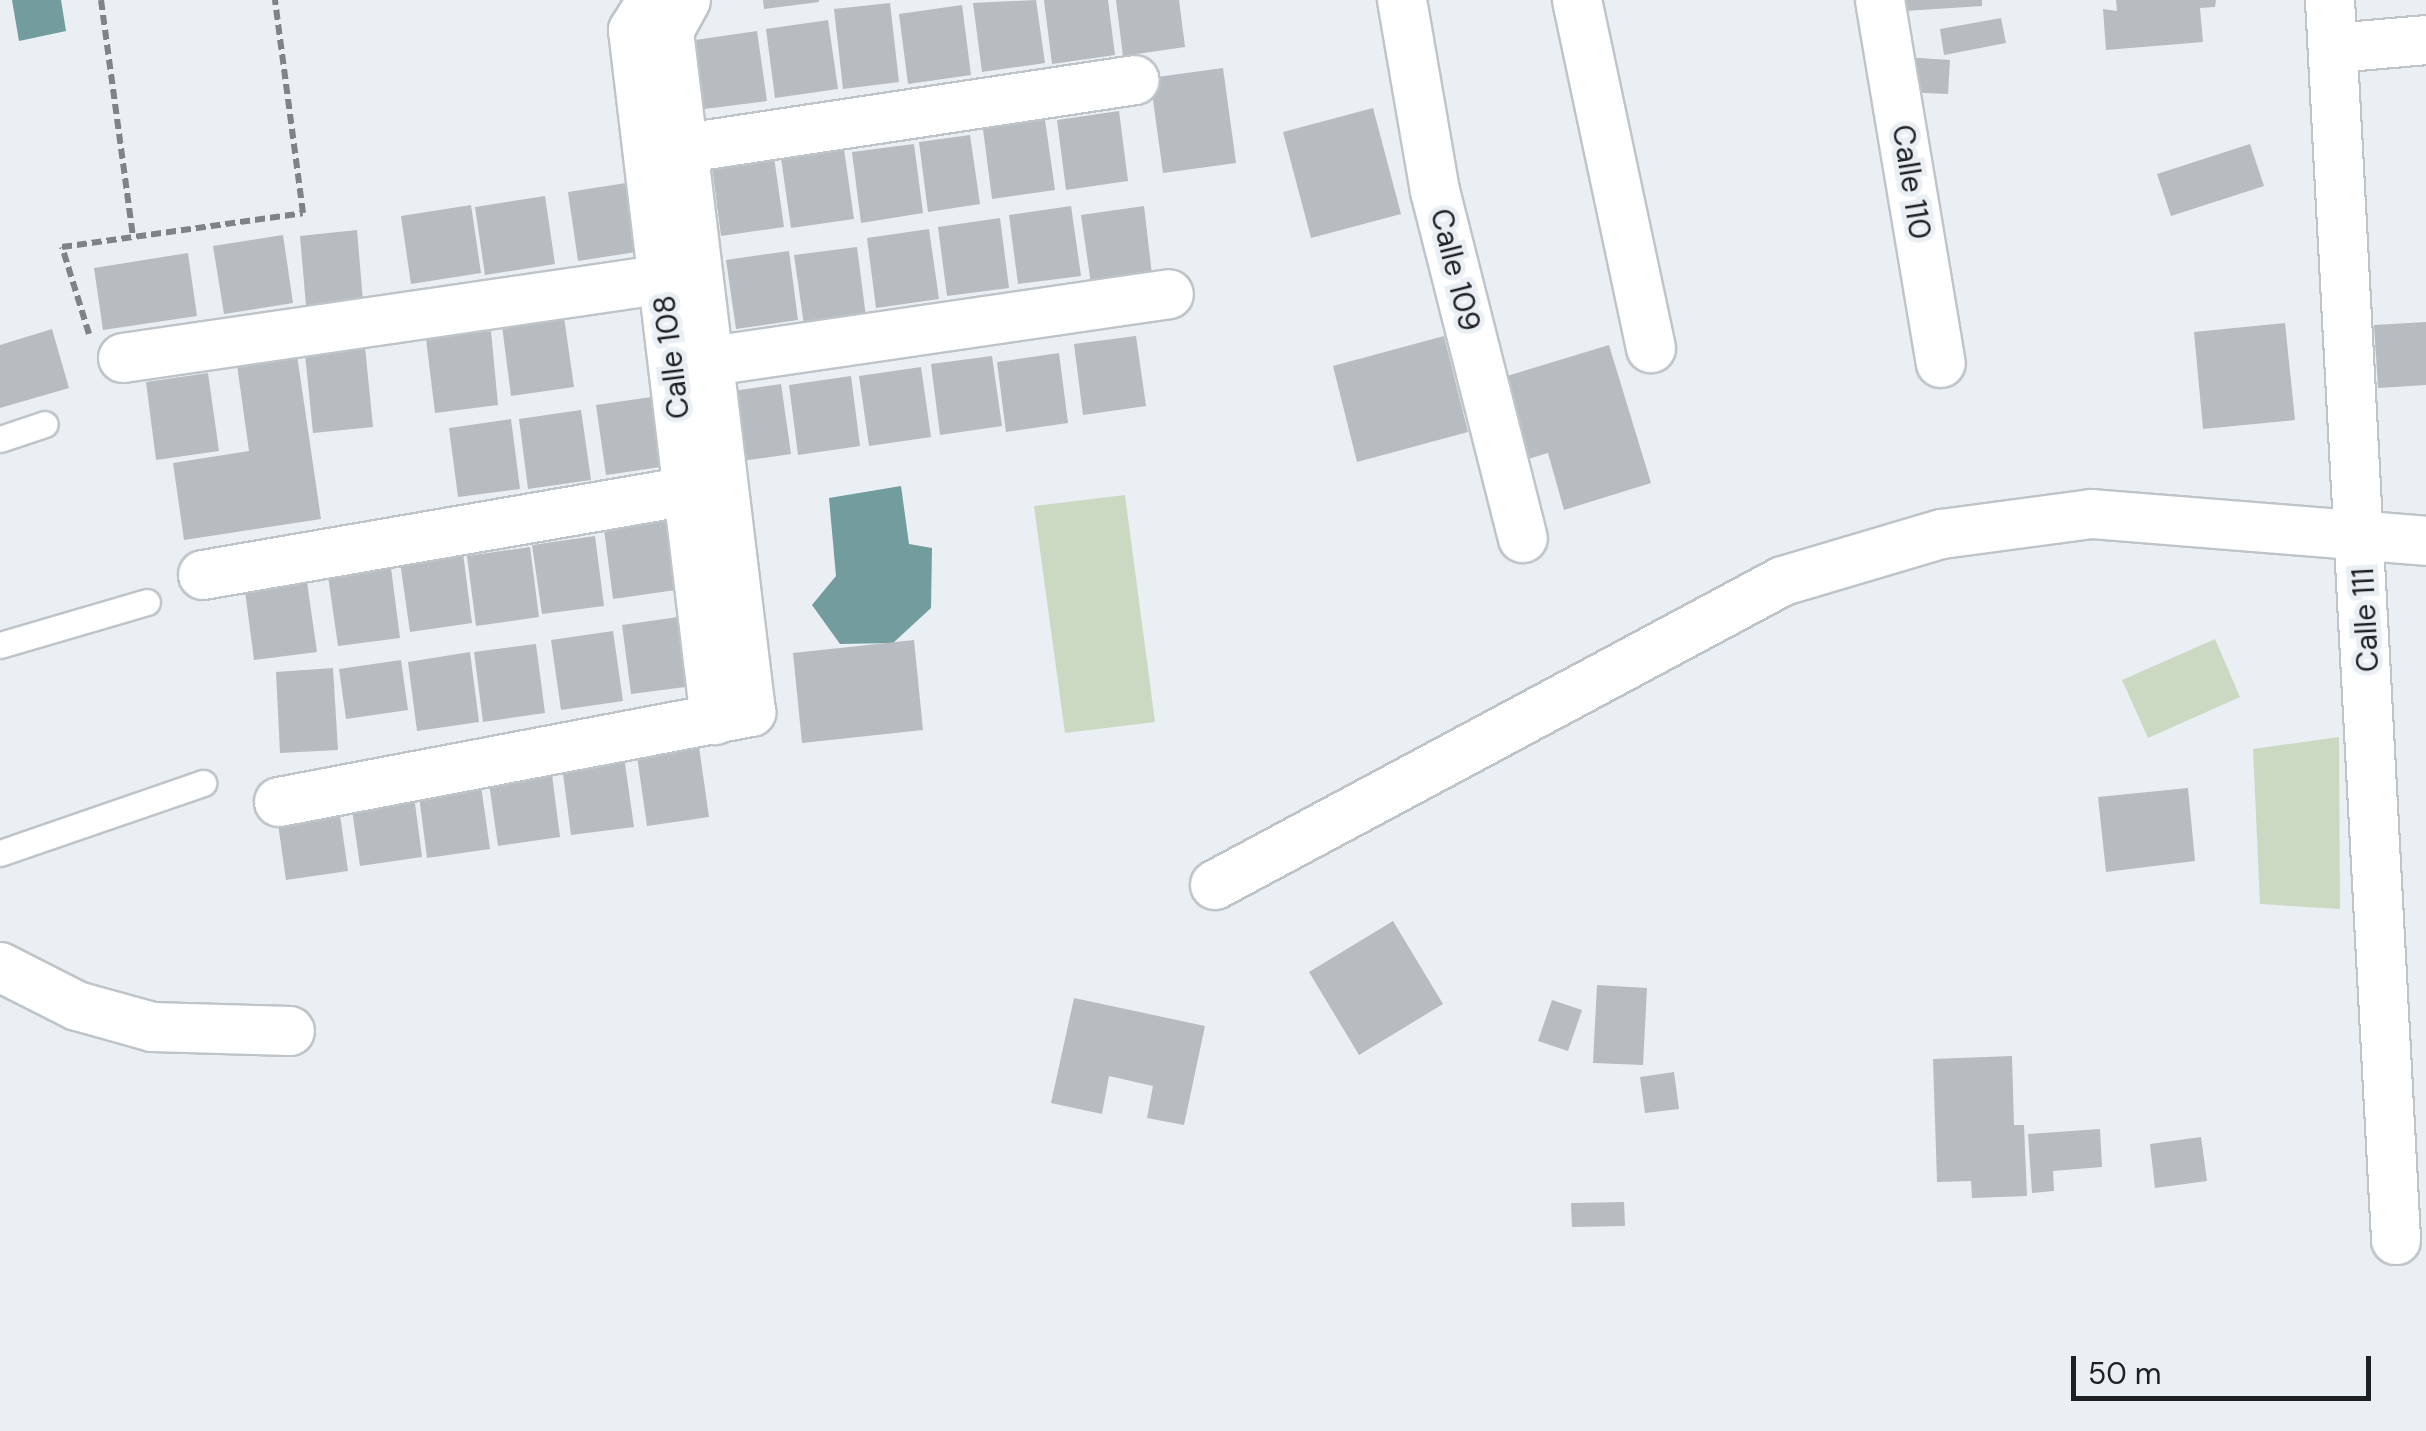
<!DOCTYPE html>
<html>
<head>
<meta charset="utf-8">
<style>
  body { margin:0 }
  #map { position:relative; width:2426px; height:1431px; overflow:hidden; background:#eaeff4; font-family:"DM Sans",sans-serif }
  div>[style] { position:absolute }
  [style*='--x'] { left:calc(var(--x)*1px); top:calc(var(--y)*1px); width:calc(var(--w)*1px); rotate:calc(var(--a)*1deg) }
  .green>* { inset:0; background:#ccd9c2 }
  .water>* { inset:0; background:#729c9d }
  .building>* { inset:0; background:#b6bcc0 }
  .path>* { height:6px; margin-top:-3px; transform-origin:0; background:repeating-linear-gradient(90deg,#7f8286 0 10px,transparent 0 15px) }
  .roads { filter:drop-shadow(2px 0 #bfc4c9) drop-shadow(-2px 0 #bfc4c9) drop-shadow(0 2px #bfc4c9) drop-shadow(0 -2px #bfc4c9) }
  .service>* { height:25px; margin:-12.5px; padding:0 12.5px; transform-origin:12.5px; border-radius:12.5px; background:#fff }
  .minor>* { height:48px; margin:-24px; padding:0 24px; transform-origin:24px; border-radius:24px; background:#fff }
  span { translate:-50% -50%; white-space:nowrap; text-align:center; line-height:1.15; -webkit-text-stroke:10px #eaeff4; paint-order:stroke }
  .street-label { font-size:30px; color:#1e2022 }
  .scale { position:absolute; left:2071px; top:1356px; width:300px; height:45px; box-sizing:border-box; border:5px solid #1e2022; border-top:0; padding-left:12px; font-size:30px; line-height:35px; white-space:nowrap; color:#1e2022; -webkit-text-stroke:8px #eaeff4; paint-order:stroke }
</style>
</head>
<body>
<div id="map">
  <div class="green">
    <i style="clip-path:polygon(1125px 495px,1155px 722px,1065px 733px,1034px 506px)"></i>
    <i style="clip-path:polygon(2215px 639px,2240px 697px,2148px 738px,2122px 680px)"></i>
    <i style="clip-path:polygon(2339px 737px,2340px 909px,2260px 904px,2253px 749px)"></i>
  </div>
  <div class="water">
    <i style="clip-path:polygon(12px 0,61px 0,66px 31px,19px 41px)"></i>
    <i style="clip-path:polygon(901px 486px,909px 544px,932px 548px,931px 608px,893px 643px,840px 644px,812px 605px,836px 576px,829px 498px)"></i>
  </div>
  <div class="building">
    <i style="clip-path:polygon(763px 0,819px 0,819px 2px,764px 9px)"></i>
    <i style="clip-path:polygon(1036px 0,1045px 63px,982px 72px,973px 3px)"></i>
    <i style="clip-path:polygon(1044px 0,1108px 0,1115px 55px,1052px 64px)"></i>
    <i style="clip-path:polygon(1116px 0,1179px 0,1185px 47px,1123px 56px)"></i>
    <i style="clip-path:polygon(1904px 0,1982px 0,1982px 6px,1905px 11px)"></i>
    <i style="clip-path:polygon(2116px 0,2216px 0,2215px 7px,2200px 8px,2203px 42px,2106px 50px,2103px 9px,2117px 11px)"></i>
    <i style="clip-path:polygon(890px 3px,899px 82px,843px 89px,834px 9px)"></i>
    <i style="clip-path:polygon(962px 5px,971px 75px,908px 84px,899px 14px)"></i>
    <i style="clip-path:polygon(2001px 18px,2006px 43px,1944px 55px,1940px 29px)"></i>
    <i style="clip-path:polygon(828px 20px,838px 89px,775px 98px,766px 29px)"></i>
    <i style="clip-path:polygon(757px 31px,767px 101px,704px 109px,695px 40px)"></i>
    <i style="clip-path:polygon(1904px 57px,1950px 60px,1948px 94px,1903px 92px)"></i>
    <i style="clip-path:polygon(1223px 68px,1236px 163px,1163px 173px,1150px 78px)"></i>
    <i style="clip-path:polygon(1373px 108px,1401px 214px,1311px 238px,1283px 132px)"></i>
    <i style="clip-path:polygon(1119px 111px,1128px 181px,1066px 190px,1057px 120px)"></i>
    <i style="clip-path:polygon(1045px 120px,1055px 190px,992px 199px,983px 129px)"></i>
    <i style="clip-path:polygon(970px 135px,980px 204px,928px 212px,919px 142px)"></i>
    <i style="clip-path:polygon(914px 144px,923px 213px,861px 223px,852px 152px)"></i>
    <i style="clip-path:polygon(2250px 144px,2264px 186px,2171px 216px,2157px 174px)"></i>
    <i style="clip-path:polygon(844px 149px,854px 219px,791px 228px,781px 158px)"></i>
    <i style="clip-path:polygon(774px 157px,784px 227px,721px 236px,712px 166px)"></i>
    <i style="clip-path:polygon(626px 183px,636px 252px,578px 261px,568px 192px)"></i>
    <i style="clip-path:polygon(545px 196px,555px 264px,485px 275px,475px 207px)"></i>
    <i style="clip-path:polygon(471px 205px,481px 273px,411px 284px,401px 216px)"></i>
    <i style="clip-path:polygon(1071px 206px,1081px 276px,1018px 284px,1009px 215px)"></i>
    <i style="clip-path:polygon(1144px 206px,1152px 275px,1091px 284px,1081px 215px)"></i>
    <i style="clip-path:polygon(1000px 218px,1009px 288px,947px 296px,938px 227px)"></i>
    <i style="clip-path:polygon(929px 229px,939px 299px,876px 308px,867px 238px)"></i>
    <i style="clip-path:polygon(357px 230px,363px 301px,306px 306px,300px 236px)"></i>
    <i style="clip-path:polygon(283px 235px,293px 303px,224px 314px,213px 246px)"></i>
    <i style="clip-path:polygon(857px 247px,866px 317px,804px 325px,794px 255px)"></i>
    <i style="clip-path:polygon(789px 251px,798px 320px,736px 329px,726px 260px)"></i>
    <i style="clip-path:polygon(188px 253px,197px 316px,103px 330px,94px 268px)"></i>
    <i style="clip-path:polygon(564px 317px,574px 387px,511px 396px,502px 326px)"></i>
    <i style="clip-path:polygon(2426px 322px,2426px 385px,2378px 388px,2374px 325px)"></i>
    <i style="clip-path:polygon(2285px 323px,2295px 420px,2203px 429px,2194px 332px)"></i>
    <i style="clip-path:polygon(52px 329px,69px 388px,0 408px,0 345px)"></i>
    <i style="clip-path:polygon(491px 331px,498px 405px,435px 413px,426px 339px)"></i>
    <i style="clip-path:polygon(1136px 336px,1146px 406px,1083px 415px,1074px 344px)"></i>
    <i style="clip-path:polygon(1444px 336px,1468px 432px,1357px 462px,1333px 366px)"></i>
    <i style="clip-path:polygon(1609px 345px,1651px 483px,1564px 510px,1548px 453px,1518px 462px,1494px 380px)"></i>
    <i style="clip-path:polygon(365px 347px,373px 427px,313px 433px,305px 354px)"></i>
    <i style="clip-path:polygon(1059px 353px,1068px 423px,1006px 432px,997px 362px)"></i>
    <i style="clip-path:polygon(297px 355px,321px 519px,184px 540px,173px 463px,249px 451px,237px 365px)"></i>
    <i style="clip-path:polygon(992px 356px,1002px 426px,940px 435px,931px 364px)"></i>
    <i style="clip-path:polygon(921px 367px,931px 437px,869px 446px,859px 376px)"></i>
    <i style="clip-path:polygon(208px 373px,219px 451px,156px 460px,146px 382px)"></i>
    <i style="clip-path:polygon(851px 376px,860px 446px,798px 455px,789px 385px)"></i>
    <i style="clip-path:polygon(781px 384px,791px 454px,728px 463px,719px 393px)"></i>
    <i style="clip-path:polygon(658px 396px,668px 466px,606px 475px,596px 405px)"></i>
    <i style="clip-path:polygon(581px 410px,591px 480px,528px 489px,519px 419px)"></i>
    <i style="clip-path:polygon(511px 419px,520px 489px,458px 497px,449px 428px)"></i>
    <i style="clip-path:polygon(666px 521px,676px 590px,613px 599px,604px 529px)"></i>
    <i style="clip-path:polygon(595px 536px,604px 606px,542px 614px,532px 545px)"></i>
    <i style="clip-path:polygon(530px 547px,539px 617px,476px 626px,467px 556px)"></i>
    <i style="clip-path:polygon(463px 553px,472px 623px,410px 632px,400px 562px)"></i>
    <i style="clip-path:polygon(391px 568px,400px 638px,338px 646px,328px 576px)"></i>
    <i style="clip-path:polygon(307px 582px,317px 652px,254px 660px,245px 591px)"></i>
    <i style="clip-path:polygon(685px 616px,693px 686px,631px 694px,622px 625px)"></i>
    <i style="clip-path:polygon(613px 631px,623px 701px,561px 710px,551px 640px)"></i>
    <i style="clip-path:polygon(914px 640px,923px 730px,802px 743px,793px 653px)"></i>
    <i style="clip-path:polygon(536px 644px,545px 713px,483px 722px,474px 652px)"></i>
    <i style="clip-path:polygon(470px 652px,479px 722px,417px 731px,408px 662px)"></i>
    <i style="clip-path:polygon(401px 660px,408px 710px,346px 719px,339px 669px)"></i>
    <i style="clip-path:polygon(333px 668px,338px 750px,280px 753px,276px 672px)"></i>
    <i style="clip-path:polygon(699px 747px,709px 817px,647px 826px,637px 756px)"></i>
    <i style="clip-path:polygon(624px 757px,634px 827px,571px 835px,562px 766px)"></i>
    <i style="clip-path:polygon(551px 767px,560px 837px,498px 846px,488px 776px)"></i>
    <i style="clip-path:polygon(480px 779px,490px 849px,427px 858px,418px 788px)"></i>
    <i style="clip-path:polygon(413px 788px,422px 857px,360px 866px,350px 796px)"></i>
    <i style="clip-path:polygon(2188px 788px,2195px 861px,2106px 872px,2098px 797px)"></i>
    <i style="clip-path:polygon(338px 801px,348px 871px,286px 880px,276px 810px)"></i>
    <i style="clip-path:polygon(1393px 921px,1443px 1004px,1359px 1055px,1309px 972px)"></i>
    <i style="clip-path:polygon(1597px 985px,1647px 988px,1643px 1065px,1593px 1063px)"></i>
    <i style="clip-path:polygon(1074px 998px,1205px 1026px,1184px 1125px,1147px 1118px,1153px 1086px,1109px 1076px,1102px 1114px,1051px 1103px)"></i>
    <i style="clip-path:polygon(1552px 1000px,1582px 1010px,1568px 1051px,1538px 1041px)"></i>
    <i style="clip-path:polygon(2012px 1056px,2014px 1125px,2024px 1125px,2027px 1196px,1972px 1198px,1971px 1181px,1937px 1182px,1933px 1059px)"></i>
    <i style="clip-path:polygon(1674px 1072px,1679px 1109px,1645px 1113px,1640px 1077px)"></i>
    <i style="clip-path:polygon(2100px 1129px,2102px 1167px,2053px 1171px,2054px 1191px,2032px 1193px,2028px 1134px)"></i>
    <i style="clip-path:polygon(2201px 1137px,2207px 1181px,2155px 1188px,2150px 1144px)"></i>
    <i style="clip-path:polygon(1624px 1202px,1625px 1226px,1572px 1227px,1571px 1203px)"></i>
  </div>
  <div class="path">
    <i style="--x:101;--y:0;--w:239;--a:82.3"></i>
    <i style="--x:89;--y:334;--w:91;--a:-107.2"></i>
    <i style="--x:62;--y:247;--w:243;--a:-8"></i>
    <i style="--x:303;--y:213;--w:215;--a:-97.5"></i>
  </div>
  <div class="roads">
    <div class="service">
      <i style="--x:0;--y:439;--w:47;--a:-18.4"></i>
      <i style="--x:0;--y:645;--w:153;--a:-16.3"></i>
      <i style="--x:0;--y:853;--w:215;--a:-19"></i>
    </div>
    <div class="minor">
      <i style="--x:652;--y:0;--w:36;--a:122"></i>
      <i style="--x:633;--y:30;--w:695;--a:83.22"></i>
      <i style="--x:1402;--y:0;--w:194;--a:80.2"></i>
      <i style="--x:1435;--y:191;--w:358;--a:75.8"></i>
      <i style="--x:1577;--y:0;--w:356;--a:78"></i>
      <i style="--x:1880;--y:0;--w:368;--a:80.5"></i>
      <i style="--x:2330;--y:0;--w:1242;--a:86.95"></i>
      <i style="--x:2335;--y:48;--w:91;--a:-5"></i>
      <i style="--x:653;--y:153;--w:487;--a:-8.6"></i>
      <i style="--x:123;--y:358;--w:576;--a:-8.28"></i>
      <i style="--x:677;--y:366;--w:497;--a:-8.3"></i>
      <i style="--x:203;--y:575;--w:522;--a:-9.82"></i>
      <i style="--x:279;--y:802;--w:481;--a:-10.8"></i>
      <i style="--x:751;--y:712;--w:686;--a:-96.87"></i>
      <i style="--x:669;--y:31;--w:35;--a:-61"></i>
      <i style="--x:1215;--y:885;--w:644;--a:-28.16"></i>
      <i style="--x:1783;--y:581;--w:166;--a:-16.5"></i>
      <i style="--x:1942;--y:534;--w:151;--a:-7.6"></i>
      <i style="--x:2092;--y:514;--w:335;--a:4.6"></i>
      <i style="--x:0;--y:967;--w:86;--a:26.9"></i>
      <i style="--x:77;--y:1006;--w:78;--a:15.6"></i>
      <i style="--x:152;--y:1027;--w:138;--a:1.7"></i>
    </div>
  </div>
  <div class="street-label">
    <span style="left:1911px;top:182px;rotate:81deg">Calle 110</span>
    <span style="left:1455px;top:270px;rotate:76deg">Calle 109</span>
    <span style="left:672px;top:357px;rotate:-97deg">Calle 108</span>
    <span style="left:2366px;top:620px;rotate:-93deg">Calle 111</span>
  </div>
  <div class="scale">50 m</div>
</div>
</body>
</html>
